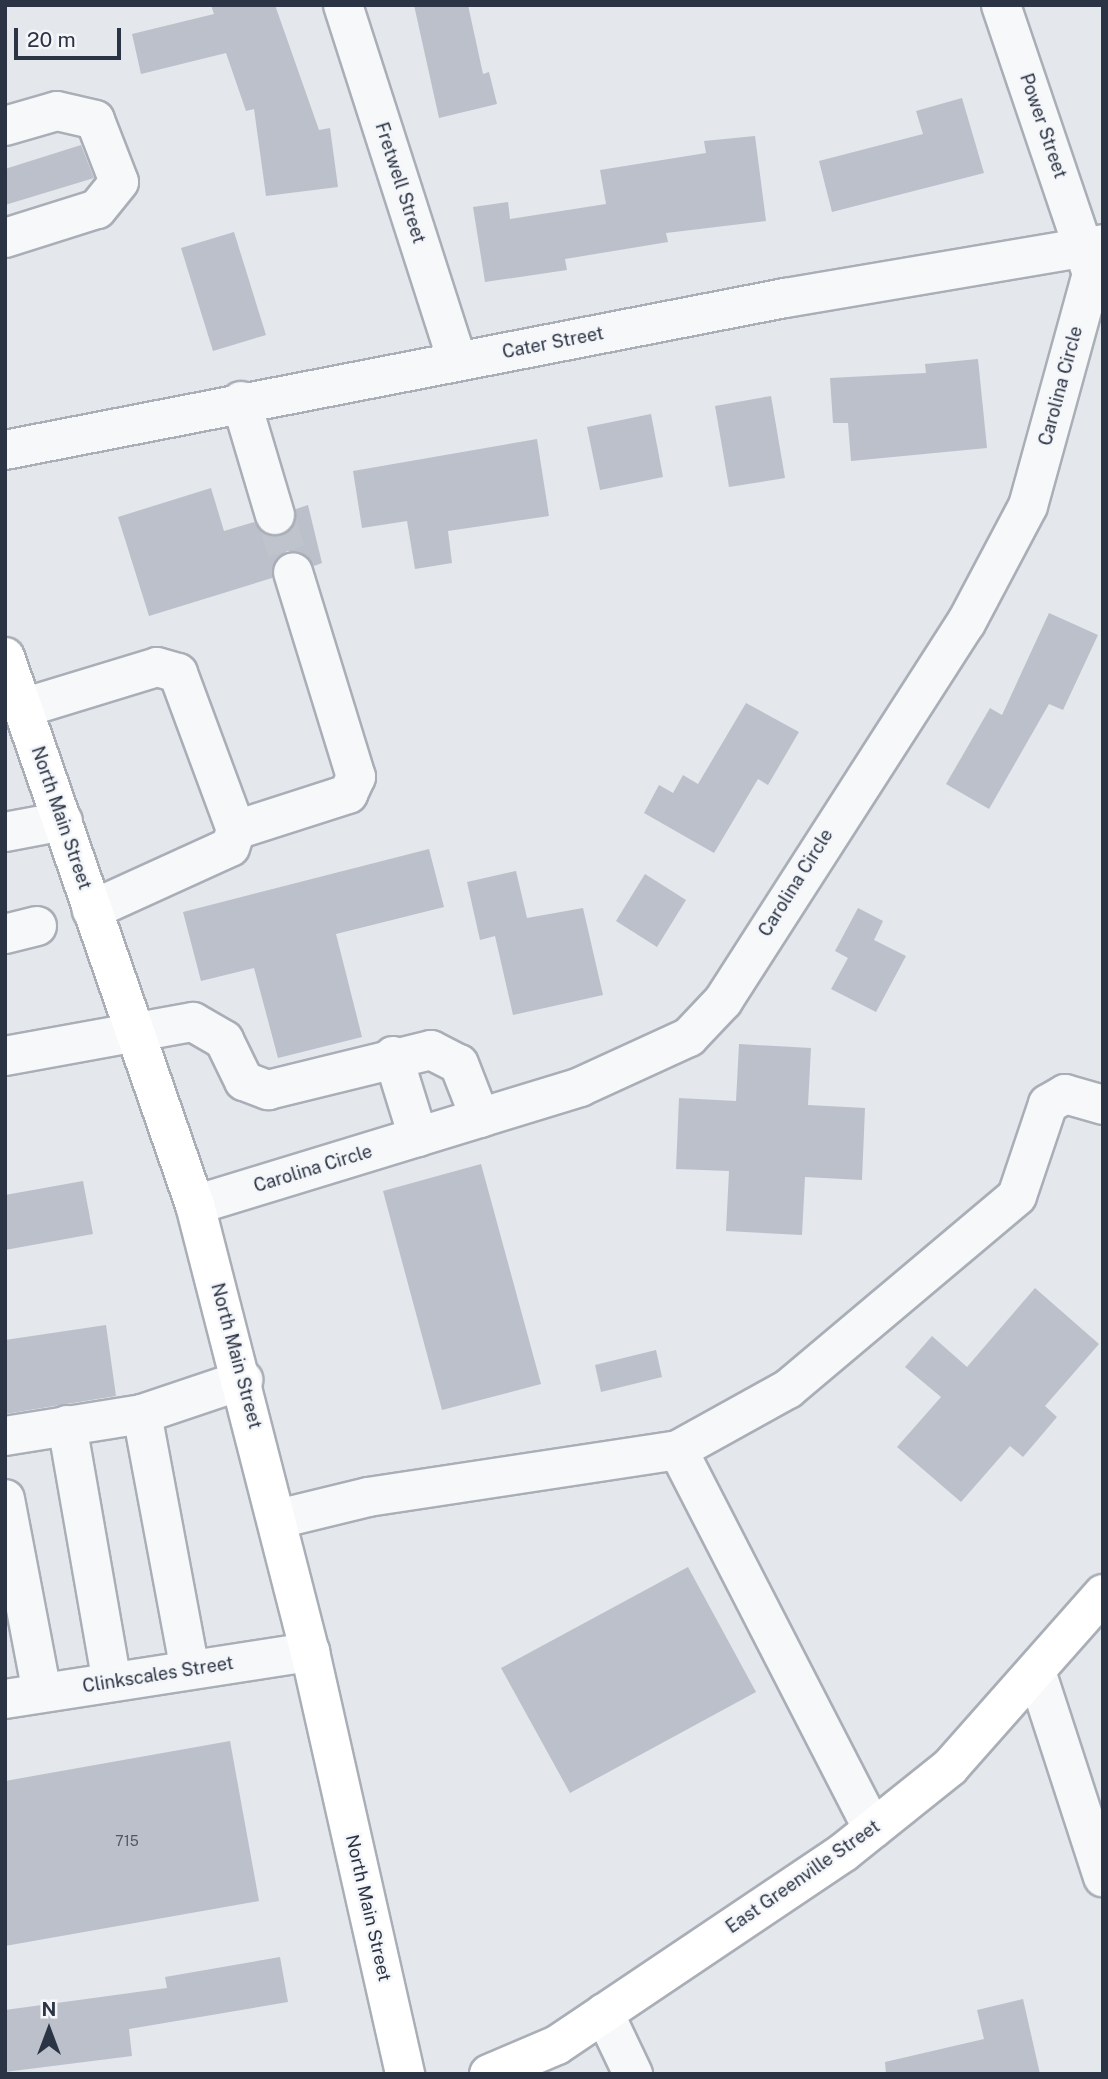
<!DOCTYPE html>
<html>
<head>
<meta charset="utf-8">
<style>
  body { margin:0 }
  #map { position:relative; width:1108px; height:2079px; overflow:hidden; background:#e4e7ec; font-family:"Public Sans",sans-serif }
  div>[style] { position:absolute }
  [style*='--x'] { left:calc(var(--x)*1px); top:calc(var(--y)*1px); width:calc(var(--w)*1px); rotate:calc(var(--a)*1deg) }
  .building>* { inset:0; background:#bbc0ca }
  .minor-tunnel>* { height:38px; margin-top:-19px; transform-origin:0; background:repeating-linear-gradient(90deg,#bfc3cb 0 38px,transparent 0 57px) }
  .roads { filter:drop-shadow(2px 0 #a9aeb7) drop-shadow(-2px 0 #a9aeb7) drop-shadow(0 2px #a9aeb7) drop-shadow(0 -2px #a9aeb7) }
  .minor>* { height:38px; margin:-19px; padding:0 19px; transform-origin:19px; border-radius:19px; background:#f7f8fa }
  .major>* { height:38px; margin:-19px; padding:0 19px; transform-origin:19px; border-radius:19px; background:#fff }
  span { translate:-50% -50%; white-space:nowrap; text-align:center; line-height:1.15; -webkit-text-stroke:5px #f4f6f9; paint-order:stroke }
  .number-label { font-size:14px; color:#4f5766 }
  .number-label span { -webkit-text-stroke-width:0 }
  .street-label { font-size:18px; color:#2b3445 }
  .frame { position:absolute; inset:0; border:7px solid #2b3445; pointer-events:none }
  .north { position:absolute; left:14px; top:1995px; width:70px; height:70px; -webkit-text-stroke:5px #f4f6f9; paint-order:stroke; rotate:0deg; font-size:19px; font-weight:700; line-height:28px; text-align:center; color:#2b3445 }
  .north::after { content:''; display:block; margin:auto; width:24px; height:32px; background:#2b3445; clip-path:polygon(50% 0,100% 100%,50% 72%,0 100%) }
  .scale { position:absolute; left:14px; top:28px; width:107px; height:32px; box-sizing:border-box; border:4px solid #2b3445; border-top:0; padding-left:9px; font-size:21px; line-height:24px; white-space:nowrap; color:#2b3445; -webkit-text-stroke:5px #f4f6f9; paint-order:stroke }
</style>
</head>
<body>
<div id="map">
  <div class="building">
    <i style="clip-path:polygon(211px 5px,275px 5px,319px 130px,330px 128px,338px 187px,266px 196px,254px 109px,246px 111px,226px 53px,141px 74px,132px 34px,214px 14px)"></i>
    <i style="clip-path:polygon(414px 5px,468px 5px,483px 74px,489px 72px,497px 104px,439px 118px)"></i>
    <i style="clip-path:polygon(962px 98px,984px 173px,832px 212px,819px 161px,923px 134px,916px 111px)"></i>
    <i style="clip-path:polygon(755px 136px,766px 221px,666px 233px,668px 242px,565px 259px,567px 270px,485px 282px,473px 207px,508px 202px,510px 219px,606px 204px,600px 170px,706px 153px,704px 141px)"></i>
    <i style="clip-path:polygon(81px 145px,94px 178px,5px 205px,5px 169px)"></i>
    <i style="clip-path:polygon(234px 232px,266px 335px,213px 351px,181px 248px)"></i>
    <i style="clip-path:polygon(978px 359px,987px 448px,851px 461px,848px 423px,833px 423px,830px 378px,926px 373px,925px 364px)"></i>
    <i style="clip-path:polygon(771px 396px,785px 478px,729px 487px,715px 406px)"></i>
    <i style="clip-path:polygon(651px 414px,663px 477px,600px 490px,587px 427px)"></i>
    <i style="clip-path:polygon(537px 439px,549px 516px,448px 531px,452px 563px,415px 569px,407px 521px,362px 528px,353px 471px)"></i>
    <i style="clip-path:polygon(211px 488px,224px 531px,254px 522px,261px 531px,281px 536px,291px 529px,296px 509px,308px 505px,322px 563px,314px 566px,307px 556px,287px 551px,277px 558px,272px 578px,149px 616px,118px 517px)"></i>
    <i style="clip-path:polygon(1049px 613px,1098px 635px,1063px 710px,1049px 704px,989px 809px,946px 784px,990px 708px,1002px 715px)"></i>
    <i style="clip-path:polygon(746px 703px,799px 732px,768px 785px,758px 779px,714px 853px,644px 813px,659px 785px,673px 793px,683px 775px,698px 784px)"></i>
    <i style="clip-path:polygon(429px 849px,444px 907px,336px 934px,362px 1037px,278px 1058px,254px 968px,201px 981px,183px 912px)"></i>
    <i style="clip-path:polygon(516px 871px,527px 918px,583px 908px,603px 995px,513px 1015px,495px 936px,480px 940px,467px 882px)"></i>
    <i style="clip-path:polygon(645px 874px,686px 900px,657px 947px,616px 921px)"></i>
    <i style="clip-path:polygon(858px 908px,883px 921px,874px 940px,906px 956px,876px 1012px,831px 989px,848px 958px,835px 951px)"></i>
    <i style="clip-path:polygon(739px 1044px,811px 1048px,808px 1105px,865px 1108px,862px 1180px,805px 1177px,802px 1235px,726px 1231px,729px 1171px,676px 1169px,679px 1098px,736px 1101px)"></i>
    <i style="clip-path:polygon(481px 1164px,541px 1384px,442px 1410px,383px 1191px)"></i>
    <i style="clip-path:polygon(83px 1181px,93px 1234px,5px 1250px,5px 1195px)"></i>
    <i style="clip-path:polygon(1035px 1288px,1099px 1344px,1045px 1406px,1057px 1417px,1023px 1457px,1010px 1446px,961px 1502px,897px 1447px,941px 1397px,905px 1367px,932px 1336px,967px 1367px)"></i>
    <i style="clip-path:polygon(106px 1325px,116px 1396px,5px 1414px,5px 1340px)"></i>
    <i style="clip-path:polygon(656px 1350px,662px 1377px,601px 1392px,595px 1365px)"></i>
    <i style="clip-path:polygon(688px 1567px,756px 1692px,570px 1793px,501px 1668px)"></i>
    <i style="clip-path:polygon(230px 1741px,259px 1901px,5px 1946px,5px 1781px)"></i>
    <i style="clip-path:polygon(280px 1957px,288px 2002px,129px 2029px,132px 2056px,5px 2072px,5px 2010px,167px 1988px,165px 1977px)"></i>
    <i style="clip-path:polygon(1023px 1999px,1040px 2074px,886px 2074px,885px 2062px,984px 2039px,977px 2010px)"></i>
  </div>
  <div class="minor-tunnel">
    <i style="--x:275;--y:515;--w:60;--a:72.5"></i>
  </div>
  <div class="roads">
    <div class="minor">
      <i style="--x:343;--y:5;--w:374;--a:72.2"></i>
      <i style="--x:5;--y:126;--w:54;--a:-16.1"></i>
      <i style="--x:57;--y:111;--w:39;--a:13"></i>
      <i style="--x:95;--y:120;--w:66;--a:68.8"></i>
      <i style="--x:119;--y:182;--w:35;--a:129"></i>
      <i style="--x:97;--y:209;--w:96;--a:162.5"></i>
      <i style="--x:241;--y:401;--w:119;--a:73.4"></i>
      <i style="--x:5;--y:450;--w:795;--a:-11.03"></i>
      <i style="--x:785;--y:298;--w:323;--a:-9.6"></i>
      <i style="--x:23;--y:708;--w:140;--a:-17"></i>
      <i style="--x:157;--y:667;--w:22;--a:16"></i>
      <i style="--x:178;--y:673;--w:167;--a:69.7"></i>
      <i style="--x:236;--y:830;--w:18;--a:109"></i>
      <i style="--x:230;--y:847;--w:152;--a:155.5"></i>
      <i style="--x:236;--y:830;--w:118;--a:-17.8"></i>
      <i style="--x:348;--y:794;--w:19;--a:-65"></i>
      <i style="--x:356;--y:777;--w:214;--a:-107.1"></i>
      <i style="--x:5;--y:832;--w:59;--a:-10.7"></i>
      <i style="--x:5;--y:934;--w:33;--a:-14"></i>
      <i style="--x:5;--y:1056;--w:191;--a:-10.3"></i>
      <i style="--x:193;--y:1022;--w:36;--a:30"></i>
      <i style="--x:224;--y:1040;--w:46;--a:64"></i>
      <i style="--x:244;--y:1081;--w:26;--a:21"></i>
      <i style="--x:268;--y:1090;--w:168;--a:-13.8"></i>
      <i style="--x:431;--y:1050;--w:31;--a:27"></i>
      <i style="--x:459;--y:1064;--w:58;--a:68.7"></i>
      <i style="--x:393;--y:1056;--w:85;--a:72.8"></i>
      <i style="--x:195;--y:1205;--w:403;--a:-17"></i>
      <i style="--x:580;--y:1087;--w:120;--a:-24.6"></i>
      <i style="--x:689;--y:1037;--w:50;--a:-46.6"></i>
      <i style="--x:723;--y:1001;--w:449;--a:-57.3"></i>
      <i style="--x:966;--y:623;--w:132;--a:-62.1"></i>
      <i style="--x:1028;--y:506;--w:241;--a:-74.6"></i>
      <i style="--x:1092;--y:274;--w:284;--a:-108.7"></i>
      <i style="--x:142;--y:1414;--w:260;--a:79.4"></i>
      <i style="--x:67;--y:1425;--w:261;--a:80.1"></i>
      <i style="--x:5;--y:1436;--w:139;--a:-9.1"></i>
      <i style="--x:142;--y:1414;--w:107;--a:-18.6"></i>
      <i style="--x:678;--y:1450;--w:426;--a:62.8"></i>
      <i style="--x:5;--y:1499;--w:197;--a:79.2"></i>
      <i style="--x:278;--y:1519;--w:93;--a:-13.7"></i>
      <i style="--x:368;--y:1497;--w:314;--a:-8.6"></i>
      <i style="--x:678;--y:1450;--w:126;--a:-29"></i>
      <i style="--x:788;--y:1389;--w:299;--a:-40.1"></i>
      <i style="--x:1017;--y:1196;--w:97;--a:-71.4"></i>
      <i style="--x:1048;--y:1104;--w:20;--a:-30"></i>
      <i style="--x:1065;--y:1094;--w:40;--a:16"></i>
      <i style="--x:1036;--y:1671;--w:217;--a:72"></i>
      <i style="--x:5;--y:1699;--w:309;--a:-8.8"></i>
      <i style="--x:604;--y:2013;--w:68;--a:64.6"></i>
    </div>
    <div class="major">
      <i style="--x:5;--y:657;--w:580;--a:70.88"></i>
      <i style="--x:195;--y:1205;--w:462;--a:75.6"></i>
      <i style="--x:310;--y:1652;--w:433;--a:77.3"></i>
      <i style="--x:489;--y:2074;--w:74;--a:-23.1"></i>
      <i style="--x:557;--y:2045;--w:346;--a:-33.9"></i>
      <i style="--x:844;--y:1852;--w:136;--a:-38.7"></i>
      <i style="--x:950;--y:1767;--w:231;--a:-48.5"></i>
    </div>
  </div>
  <div class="number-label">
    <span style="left:127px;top:1841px">715</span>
  </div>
  <div class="street-label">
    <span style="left:1043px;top:126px;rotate:71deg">Power Street</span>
    <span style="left:400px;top:183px;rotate:72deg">Fretwell Street</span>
    <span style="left:553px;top:343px;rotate:-11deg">Cater Street</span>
    <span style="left:1061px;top:386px;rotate:-75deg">Carolina Circle</span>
    <span style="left:61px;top:818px;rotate:71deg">North Main Street</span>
    <span style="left:796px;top:883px;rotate:-58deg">Carolina Circle</span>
    <span style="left:313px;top:1169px;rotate:-17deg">Carolina Circle</span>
    <span style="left:236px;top:1356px;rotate:75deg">North Main Street</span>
    <span style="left:158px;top:1675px;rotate:-9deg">Clinkscales Street</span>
    <span style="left:803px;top:1877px;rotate:-35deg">East Greenville Street</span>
    <span style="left:368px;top:1908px;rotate:77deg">North Main Street</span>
  </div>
  <div class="frame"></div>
  <div class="north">N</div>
  <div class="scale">20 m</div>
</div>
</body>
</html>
